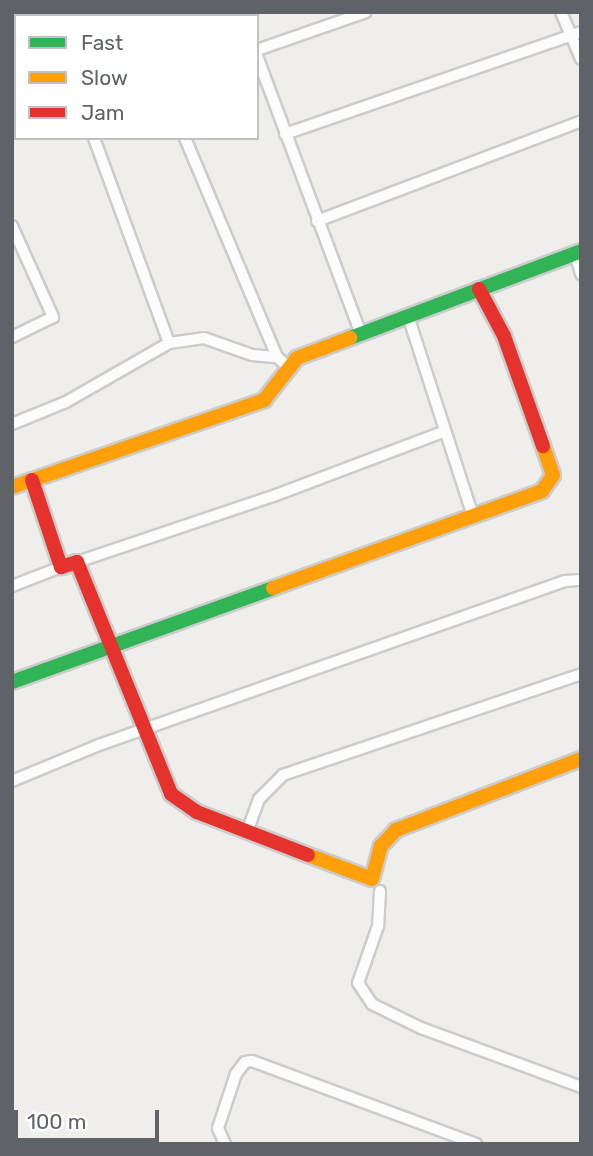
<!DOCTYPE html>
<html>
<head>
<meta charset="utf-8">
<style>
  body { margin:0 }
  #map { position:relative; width:593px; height:1156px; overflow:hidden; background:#efeeea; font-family:Rubik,sans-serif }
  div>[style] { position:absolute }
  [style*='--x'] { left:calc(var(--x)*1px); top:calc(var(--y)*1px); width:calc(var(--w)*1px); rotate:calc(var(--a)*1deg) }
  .roads { filter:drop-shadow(2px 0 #cbcccc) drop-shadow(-2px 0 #cbcccc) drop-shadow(0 2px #cbcccc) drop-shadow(0 -2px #cbcccc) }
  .street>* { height:10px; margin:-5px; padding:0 5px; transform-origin:5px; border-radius:5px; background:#fdfcfc }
  .fast>* { height:14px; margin:-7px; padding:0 7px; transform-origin:7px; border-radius:7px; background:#30b455 }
  .slow>* { height:14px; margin:-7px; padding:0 7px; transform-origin:7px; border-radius:7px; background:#ff9f0a }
  .jam>* { height:14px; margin:-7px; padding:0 7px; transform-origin:7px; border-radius:7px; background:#e5322d }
  span { translate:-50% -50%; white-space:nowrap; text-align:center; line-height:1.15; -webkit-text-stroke:6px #fff; paint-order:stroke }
  .frame { position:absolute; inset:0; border:14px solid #5f6368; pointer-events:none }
  .legend { position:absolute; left:14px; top:14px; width:245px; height:126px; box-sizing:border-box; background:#fff; border:2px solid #bfc1c3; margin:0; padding:9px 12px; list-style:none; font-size:21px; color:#5f6368 }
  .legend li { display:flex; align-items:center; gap:14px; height:35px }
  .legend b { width:35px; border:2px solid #bfc1c3 }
  .scale { position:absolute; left:14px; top:1110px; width:145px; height:32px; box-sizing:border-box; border:4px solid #5f6368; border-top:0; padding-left:9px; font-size:21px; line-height:24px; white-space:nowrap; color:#5f6368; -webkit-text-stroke:5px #fff; paint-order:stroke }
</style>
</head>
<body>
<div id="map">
  <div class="roads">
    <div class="street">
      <i style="--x:48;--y:12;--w:4;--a:76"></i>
      <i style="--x:142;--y:12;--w:4;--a:76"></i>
      <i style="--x:561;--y:12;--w:51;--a:66.9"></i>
      <i style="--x:257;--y:50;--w:115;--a:-19.2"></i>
      <i style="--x:257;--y:56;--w:295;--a:69.5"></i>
      <i style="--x:285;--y:134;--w:313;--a:-19"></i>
      <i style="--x:94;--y:138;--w:218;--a:69.9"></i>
      <i style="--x:185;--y:138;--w:238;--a:67.2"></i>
      <i style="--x:277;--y:357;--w:13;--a:42"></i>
      <i style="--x:317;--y:221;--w:282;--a:-20.7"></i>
      <i style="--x:12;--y:226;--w:100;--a:65.7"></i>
      <i style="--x:53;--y:317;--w:46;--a:154"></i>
      <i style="--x:575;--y:253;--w:22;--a:74"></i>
      <i style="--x:408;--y:316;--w:210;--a:72"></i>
      <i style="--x:12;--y:424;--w:58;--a:-22.2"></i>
      <i style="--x:66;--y:402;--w:119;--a:-29.8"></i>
      <i style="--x:169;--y:343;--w:35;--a:-8"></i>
      <i style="--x:204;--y:338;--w:51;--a:19.5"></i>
      <i style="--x:252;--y:355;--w:25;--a:5"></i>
      <i style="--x:77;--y:562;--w:210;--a:-18.6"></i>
      <i style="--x:276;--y:495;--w:178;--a:-20.7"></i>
      <i style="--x:12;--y:586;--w:53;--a:-21.2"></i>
      <i style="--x:12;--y:781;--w:94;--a:-22.5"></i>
      <i style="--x:99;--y:745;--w:494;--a:-19.4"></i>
      <i style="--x:565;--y:581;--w:16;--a:-4"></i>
      <i style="--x:247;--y:832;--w:35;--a:-70"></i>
      <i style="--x:259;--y:799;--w:34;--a:-45"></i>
      <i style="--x:283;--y:775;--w:315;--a:-18.7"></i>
      <i style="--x:380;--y:891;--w:35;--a:93"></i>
      <i style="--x:378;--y:926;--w:60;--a:109.3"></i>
      <i style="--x:358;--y:983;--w:25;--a:56"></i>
      <i style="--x:372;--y:1004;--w:55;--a:26.1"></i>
      <i style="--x:421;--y:1028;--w:171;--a:20.2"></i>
      <i style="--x:225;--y:1144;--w:17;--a:-114"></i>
      <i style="--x:218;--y:1128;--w:57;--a:-71.6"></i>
      <i style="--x:236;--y:1074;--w:15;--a:-53"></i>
      <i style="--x:245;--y:1062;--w:7;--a:-8"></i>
      <i style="--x:252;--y:1061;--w:239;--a:20.3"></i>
    </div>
    <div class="fast">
      <i style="--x:350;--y:338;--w:247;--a:-20.6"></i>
      <i style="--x:12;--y:682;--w:277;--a:-19.8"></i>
    </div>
    <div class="slow">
      <i style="--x:12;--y:487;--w:267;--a:-19"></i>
      <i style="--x:264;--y:400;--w:53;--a:-51.8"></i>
      <i style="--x:297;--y:358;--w:57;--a:-20.7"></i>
      <i style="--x:273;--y:588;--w:286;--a:-19.8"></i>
      <i style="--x:542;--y:491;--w:19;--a:-55"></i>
      <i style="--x:553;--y:475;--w:31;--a:-109"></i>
      <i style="--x:308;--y:855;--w:68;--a:20.6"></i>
      <i style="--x:372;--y:879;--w:34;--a:-75"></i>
      <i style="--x:381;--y:846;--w:22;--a:-47"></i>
      <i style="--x:396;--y:830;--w:198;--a:-21"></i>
    </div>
    <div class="jam">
      <i style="--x:479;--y:289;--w:53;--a:62"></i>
      <i style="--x:504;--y:336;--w:117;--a:70.5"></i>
      <i style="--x:32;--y:480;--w:92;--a:71.6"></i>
      <i style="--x:61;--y:567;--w:17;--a:-17"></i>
      <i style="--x:77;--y:562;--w:250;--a:67.9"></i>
      <i style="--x:171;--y:794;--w:32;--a:35"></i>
      <i style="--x:197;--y:812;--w:119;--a:21.2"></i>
    </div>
  </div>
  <div class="frame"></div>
  <ul class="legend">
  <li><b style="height:9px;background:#30b455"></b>Fast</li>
  <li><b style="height:9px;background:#ff9f0a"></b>Slow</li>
  <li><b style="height:9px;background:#e5322d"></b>Jam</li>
  </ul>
  <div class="scale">100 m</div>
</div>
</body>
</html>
